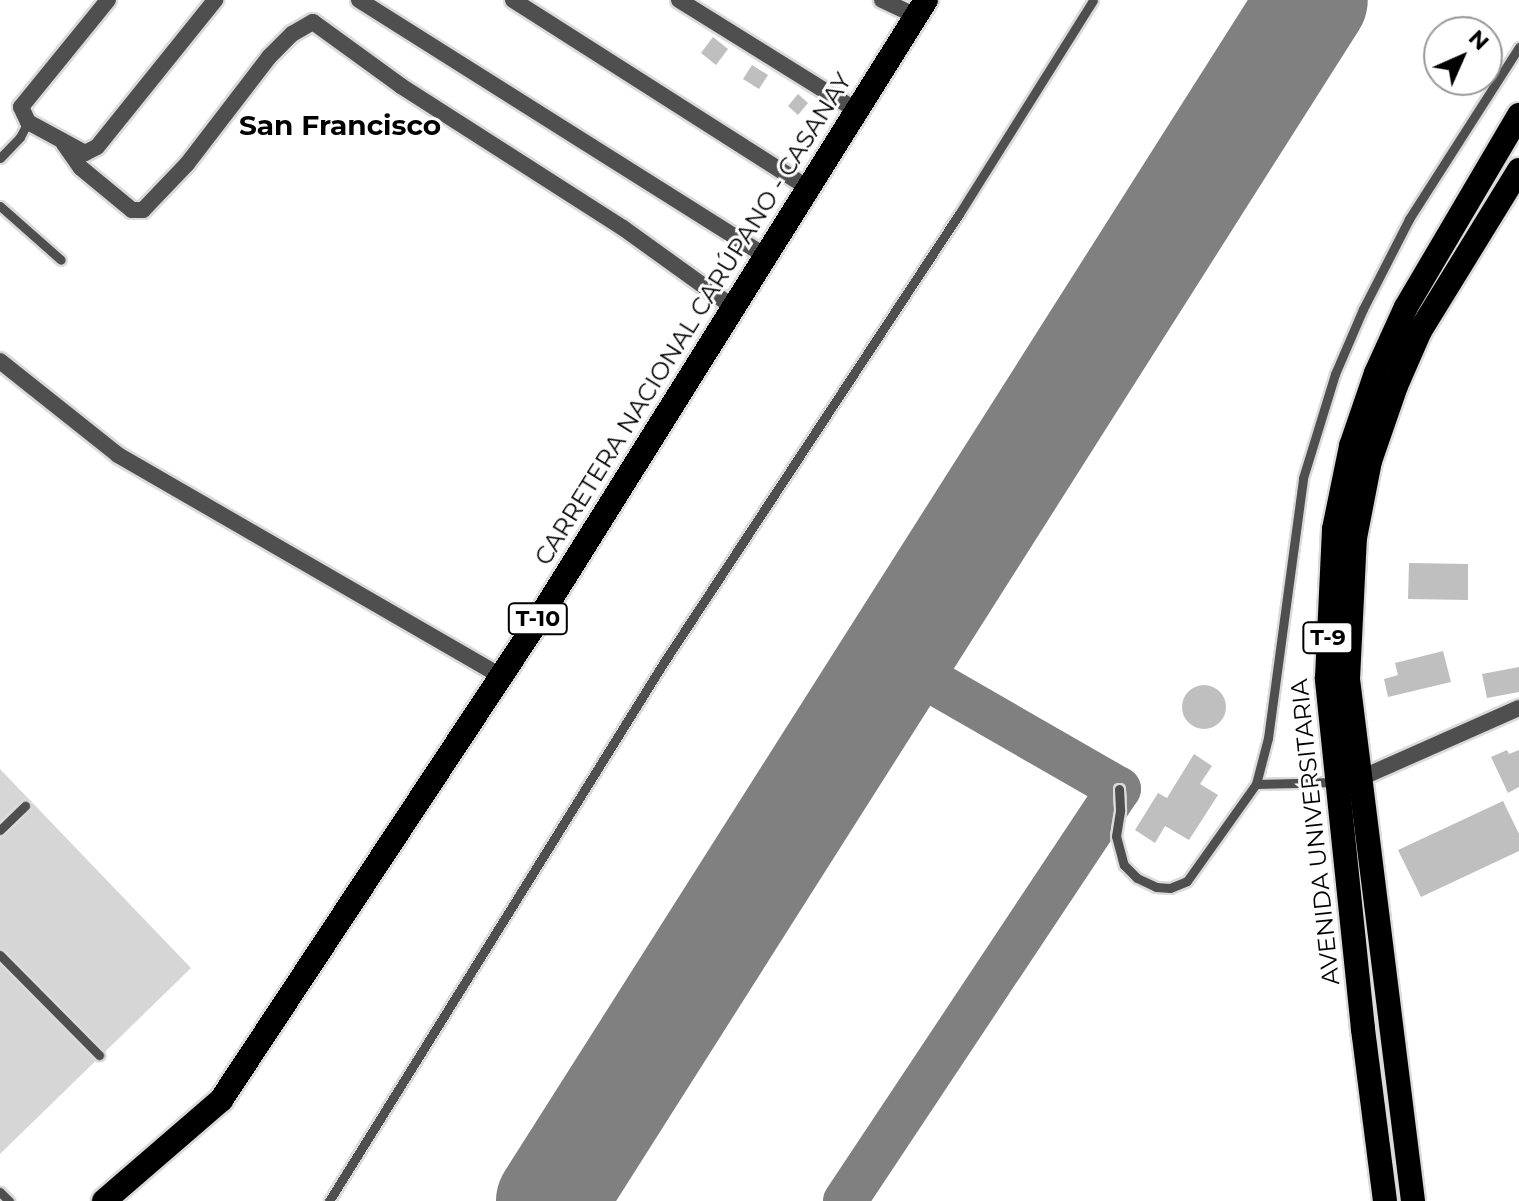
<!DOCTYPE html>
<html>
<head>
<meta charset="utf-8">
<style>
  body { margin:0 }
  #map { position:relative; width:1519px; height:1201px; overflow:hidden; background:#fff; font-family:Montserrat,sans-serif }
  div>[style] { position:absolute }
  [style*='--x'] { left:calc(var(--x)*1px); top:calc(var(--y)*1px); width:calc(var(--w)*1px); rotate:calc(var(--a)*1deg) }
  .green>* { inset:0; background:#d6d6d6 }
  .taxiway>* { height:44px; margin:-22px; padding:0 22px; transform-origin:22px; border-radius:22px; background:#808080 }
  .runway>* { height:110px; margin:-55px; padding:0 55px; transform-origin:55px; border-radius:55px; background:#808080 }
  .building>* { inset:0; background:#bfbfbf }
  .round { border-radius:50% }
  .roads { filter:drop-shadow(2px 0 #dbdbdb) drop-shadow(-2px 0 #dbdbdb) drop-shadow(0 2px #dbdbdb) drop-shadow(0 -2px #dbdbdb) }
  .lane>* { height:9px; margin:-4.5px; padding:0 4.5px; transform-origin:4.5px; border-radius:4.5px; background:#4f4f4f }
  .street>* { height:16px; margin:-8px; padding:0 8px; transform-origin:8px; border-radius:8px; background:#4f4f4f }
  .highway>* { height:24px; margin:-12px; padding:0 12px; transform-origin:12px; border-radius:12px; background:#000 }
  span { translate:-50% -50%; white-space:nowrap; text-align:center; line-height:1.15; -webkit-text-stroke:6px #fff; paint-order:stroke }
  .shield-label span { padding:2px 6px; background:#fff; border:2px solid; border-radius:6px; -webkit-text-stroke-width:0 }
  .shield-label { font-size:22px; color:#000; font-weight:700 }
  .street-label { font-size:24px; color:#000 }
  .quarter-label { font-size:28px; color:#000; font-weight:700 }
  .north { position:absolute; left:1423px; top:16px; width:80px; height:80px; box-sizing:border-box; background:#fff; border:2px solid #999; border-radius:50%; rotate:45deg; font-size:22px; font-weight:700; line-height:32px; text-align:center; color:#000 }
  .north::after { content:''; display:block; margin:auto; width:28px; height:36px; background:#000; clip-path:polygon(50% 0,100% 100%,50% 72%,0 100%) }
</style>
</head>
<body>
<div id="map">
  <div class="green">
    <i style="clip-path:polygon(0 769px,191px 968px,0 1154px)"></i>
  </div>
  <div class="taxiway">
    <i style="--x:845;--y:1201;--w:495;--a:-56.4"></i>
    <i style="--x:1119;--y:789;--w:258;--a:-150.1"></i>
  </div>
  <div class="runway">
    <i style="--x:551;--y:1201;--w:1422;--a:-57.61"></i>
  </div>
  <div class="building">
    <i style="clip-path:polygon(713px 37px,728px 49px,716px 65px,701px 53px)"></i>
    <i style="clip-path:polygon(752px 65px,768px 75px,759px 89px,743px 79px)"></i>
    <i style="clip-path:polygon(798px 94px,808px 103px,798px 115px,788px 106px)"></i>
    <i style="clip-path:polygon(1409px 563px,1468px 564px,1468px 600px,1408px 599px)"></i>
    <i style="clip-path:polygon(1443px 651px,1451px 682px,1388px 697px,1384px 679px,1398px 675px,1395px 663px)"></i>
    <i style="clip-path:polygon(1519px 667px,1519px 692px,1487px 698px,1482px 674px)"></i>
    <i class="round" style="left:1182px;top:685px;width:44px;height:44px"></i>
    <i style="clip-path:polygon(1507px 750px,1509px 754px,1519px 750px,1519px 787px,1508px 793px,1491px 757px)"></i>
    <i style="clip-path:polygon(1194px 754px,1212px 766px,1200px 784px,1218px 795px,1189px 840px,1165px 826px,1155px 843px,1135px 830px,1158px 793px,1167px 798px)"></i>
    <i style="clip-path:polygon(1503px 801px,1519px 834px,1519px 851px,1421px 897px,1398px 850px)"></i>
  </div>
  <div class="roads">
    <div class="lane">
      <i style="--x:0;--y:158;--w:29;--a:-46"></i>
      <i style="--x:20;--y:137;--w:17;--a:-62"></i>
      <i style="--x:0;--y:206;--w:81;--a:41.5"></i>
      <i style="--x:1256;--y:784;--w:48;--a:-75.4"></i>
      <i style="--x:1268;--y:738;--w:262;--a:-82.3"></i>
      <i style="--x:1303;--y:478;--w:109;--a:-72.9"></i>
      <i style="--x:1335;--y:374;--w:71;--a:-66.7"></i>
      <i style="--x:1363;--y:309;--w:101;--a:-62.9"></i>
      <i style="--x:1409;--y:219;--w:204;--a:-57.4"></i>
      <i style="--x:1119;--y:789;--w:22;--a:87"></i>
      <i style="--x:1120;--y:811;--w:25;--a:99"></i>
      <i style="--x:1116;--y:836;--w:30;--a:75"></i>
      <i style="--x:1124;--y:865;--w:18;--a:45"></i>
      <i style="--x:1137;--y:878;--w:21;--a:25"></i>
      <i style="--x:1156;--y:887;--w:14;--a:4"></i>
      <i style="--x:1170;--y:888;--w:18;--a:-22"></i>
      <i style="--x:1187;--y:881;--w:119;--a:-54.6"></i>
      <i style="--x:1256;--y:784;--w:80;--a:-1.4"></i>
      <i style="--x:0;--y:830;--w:35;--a:-44"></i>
      <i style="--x:0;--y:955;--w:141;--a:45.3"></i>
      <i style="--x:0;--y:1192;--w:13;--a:45"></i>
      <i style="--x:329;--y:1201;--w:635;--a:-58.14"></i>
      <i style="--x:664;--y:662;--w:536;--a:-56.64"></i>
      <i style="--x:959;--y:214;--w:252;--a:-57.9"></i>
    </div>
    <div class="street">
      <i style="--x:108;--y:0;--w:138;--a:129.1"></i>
      <i style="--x:21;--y:107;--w:17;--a:65"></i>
      <i style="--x:28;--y:122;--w:65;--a:28.5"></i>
      <i style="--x:85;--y:153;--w:13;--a:-27"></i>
      <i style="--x:97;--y:147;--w:189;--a:-51.2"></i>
      <i style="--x:359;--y:0;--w:480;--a:32.2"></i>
      <i style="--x:513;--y:0;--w:350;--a:32.5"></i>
      <i style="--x:679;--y:0;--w:208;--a:31.9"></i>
      <i style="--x:882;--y:0;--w:38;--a:25"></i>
      <i style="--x:64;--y:144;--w:29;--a:55"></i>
      <i style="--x:81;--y:168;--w:66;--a:39.5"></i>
      <i style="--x:132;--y:210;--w:11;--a:0"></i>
      <i style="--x:143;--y:210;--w:64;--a:-46.3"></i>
      <i style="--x:187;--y:164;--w:135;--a:-52.5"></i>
      <i style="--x:269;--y:57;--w:33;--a:-45"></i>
      <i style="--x:292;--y:34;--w:24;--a:-30"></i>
      <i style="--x:313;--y:22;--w:109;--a:36"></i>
      <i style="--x:401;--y:86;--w:264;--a:32.6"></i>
      <i style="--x:623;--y:228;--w:135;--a:35.7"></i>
      <i style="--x:0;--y:361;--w:151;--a:38.5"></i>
      <i style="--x:118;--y:455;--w:442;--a:30"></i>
      <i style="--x:1354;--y:781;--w:180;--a:-23.9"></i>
    </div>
    <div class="highway">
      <i style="--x:104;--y:1201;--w:155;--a:-40.8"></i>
      <i style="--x:221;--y:1100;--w:562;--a:-56.54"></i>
      <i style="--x:531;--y:631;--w:744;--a:-57.95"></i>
      <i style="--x:1385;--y:1201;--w:173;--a:-97.3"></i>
      <i style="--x:1363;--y:1029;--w:353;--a:-95.9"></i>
      <i style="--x:1327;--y:678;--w:149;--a:-87.3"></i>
      <i style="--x:1334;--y:529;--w:85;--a:-78.4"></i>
      <i style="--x:1351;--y:446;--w:77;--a:-71.1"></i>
      <i style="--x:1376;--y:373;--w:72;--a:-65.6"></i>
      <i style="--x:1406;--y:307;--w:223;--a:-59.5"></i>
      <i style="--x:1413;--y:1201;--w:526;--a:-97.1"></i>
      <i style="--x:1348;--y:679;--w:141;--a:-87.2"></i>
      <i style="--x:1355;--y:538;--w:78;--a:-79"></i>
      <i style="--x:1370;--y:461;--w:79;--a:-70.9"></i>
      <i style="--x:1396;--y:386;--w:60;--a:-66.4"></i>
      <i style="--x:1420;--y:331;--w:189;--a:-58.4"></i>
    </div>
  </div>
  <div class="shield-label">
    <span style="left:538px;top:619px">T-10</span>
    <span style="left:1328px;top:638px">T-9</span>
  </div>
  <div class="street-label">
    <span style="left:693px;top:319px;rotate:-58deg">CARRETERA NACIONAL CARÚPANO - CASANAY</span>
    <span style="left:1315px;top:832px;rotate:-96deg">AVENIDA UNIVERSITARIA</span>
  </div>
  <div class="quarter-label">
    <span style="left:340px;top:125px">San Francisco</span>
  </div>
  <div class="north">N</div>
</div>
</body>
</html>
